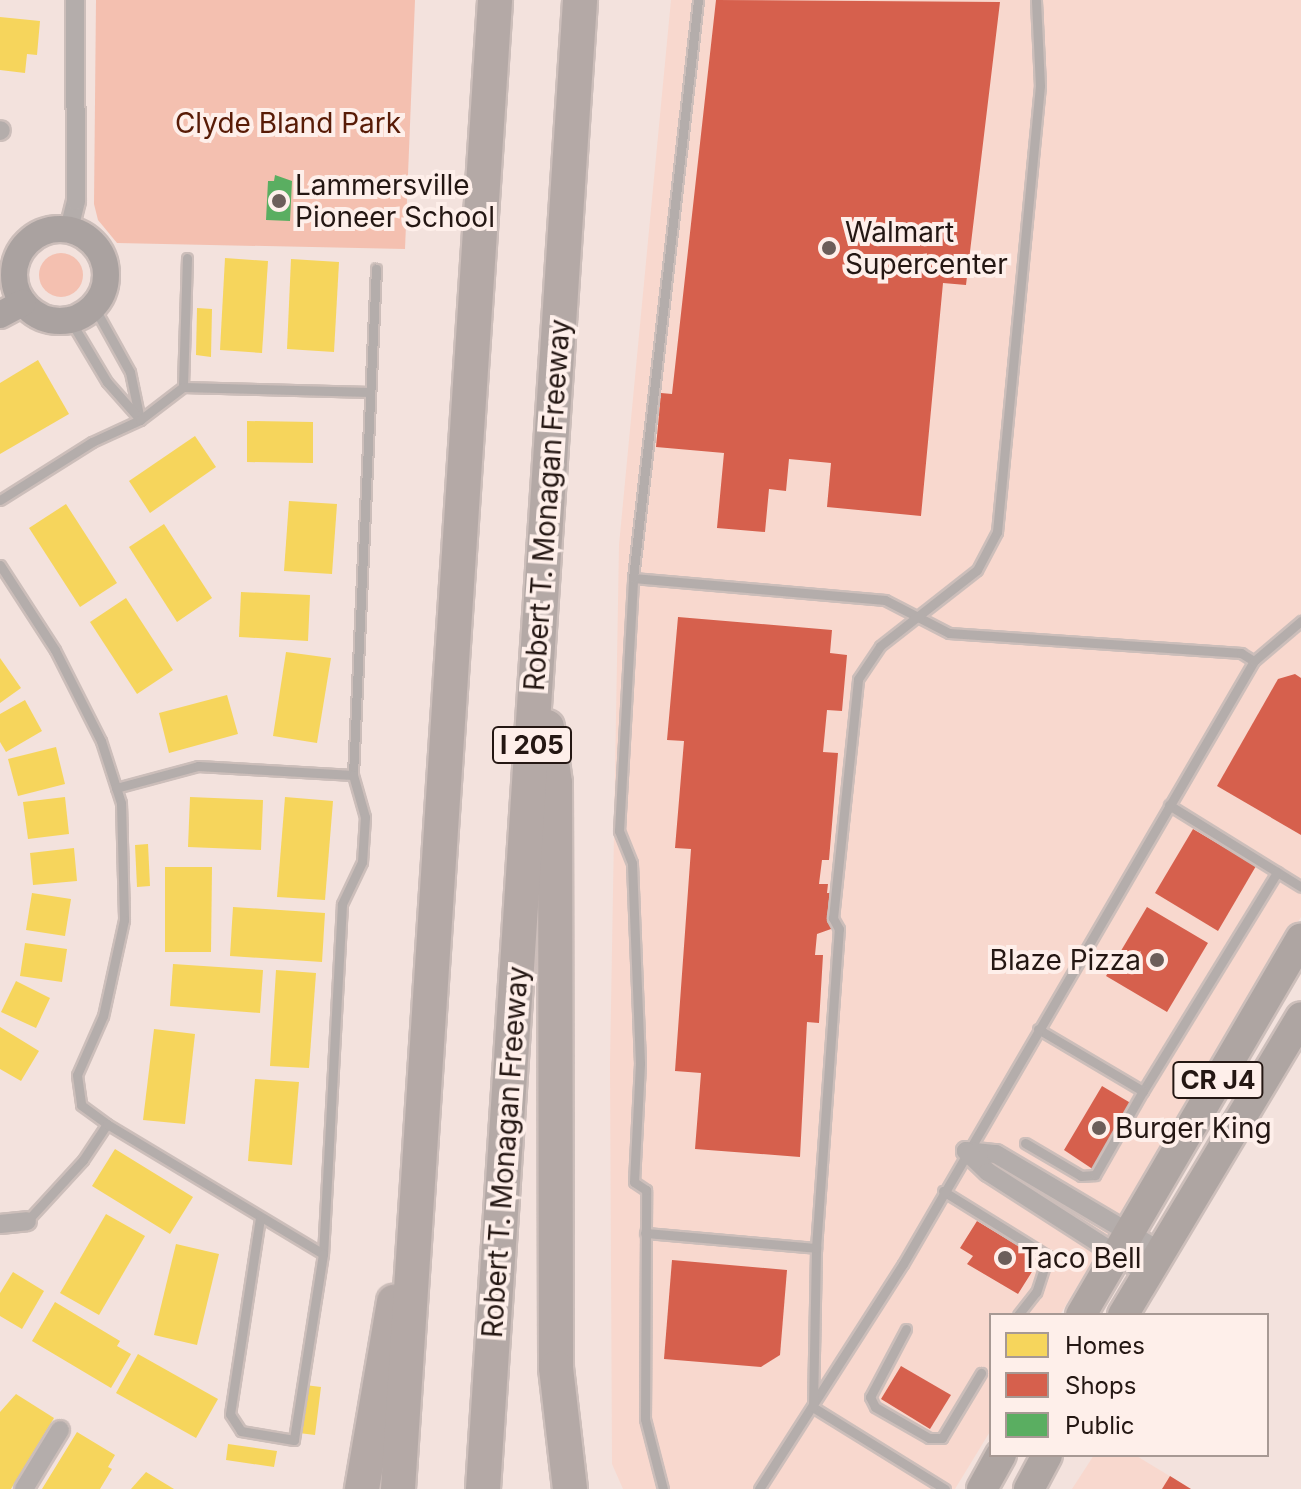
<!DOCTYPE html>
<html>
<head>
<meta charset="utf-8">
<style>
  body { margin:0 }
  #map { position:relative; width:1301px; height:1489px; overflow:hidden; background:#f3e2dd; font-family:Inter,sans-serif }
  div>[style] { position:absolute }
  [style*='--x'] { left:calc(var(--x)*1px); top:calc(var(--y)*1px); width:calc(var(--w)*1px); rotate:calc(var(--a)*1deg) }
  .built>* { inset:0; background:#f8d8ce }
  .green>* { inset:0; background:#f4c0b0 }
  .round { border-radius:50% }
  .homes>* { inset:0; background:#f6d55c }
  .shops>* { inset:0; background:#d6604d }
  .public>* { inset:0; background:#5aae61 }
  .roads { filter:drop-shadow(2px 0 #ccbeba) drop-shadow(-2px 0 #ccbeba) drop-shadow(0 2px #ccbeba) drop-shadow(0 -2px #ccbeba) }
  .lane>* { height:9px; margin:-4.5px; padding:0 4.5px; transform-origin:4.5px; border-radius:4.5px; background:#b4adab }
  .street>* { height:18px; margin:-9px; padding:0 9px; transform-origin:9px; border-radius:9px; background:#b4adab }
  .secondary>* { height:26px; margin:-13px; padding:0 13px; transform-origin:13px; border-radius:13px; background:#aaa2a0 }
  .secondary>.ring { margin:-13px; padding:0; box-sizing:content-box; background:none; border:26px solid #aaa2a0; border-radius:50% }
  .primary>* { height:30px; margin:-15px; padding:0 15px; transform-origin:15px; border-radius:15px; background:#aea5a2 }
  .highway>* { height:34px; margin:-17px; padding:0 17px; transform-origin:17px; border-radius:17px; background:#b4a9a6 }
  .dots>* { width:22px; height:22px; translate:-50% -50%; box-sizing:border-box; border:4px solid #feefea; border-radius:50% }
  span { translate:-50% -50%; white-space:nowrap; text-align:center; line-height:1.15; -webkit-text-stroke:8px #feefea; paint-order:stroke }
  .shield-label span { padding:2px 6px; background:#feefea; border:2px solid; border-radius:6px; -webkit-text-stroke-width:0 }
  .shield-label { font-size:26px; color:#241713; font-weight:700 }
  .park-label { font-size:28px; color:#581b06 }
  .poi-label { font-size:28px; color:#241713 }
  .left { translate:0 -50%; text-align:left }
  .right { translate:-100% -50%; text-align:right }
  .street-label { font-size:28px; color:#241713 }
  .legend { position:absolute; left:989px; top:1313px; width:280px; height:144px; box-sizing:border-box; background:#feefea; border:2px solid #a79994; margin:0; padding:10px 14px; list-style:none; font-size:24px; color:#241713 }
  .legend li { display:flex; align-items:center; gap:16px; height:40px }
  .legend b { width:40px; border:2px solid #a79994 }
</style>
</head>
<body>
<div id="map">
  <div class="built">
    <i style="clip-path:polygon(671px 0,1301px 0,1301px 917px,1060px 1315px,991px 1315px,991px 1430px,955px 1489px,623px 1489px,612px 1464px,610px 1064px,619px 545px)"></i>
    <i style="clip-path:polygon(1094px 1455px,1135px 1455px,1191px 1489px,1072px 1489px)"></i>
  </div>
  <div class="green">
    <i style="clip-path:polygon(96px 0,415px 0,405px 249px,117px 243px,98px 220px,94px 204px)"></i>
    <i class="round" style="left:39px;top:253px;width:44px;height:44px"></i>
  </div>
  <div class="homes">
    <i style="clip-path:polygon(0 17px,40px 21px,37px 55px,27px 54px,25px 73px,0 70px)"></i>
    <i style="clip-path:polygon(225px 258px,268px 261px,262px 353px,220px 350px)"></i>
    <i style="clip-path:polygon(291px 259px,339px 262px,334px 352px,287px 349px)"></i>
    <i style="clip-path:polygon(197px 308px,212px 309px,211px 357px,196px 355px)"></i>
    <i style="clip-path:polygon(38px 360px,69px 414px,0 454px,0 383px)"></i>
    <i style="clip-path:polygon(247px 421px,313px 422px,313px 463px,247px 462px)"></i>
    <i style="clip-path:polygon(195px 436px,216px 467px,150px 513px,129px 481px)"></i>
    <i style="clip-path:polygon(289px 501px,337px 504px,332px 574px,284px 571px)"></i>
    <i style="clip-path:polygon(66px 504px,117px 583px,80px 607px,29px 528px)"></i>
    <i style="clip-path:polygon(164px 524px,212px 598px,177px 622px,129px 547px)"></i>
    <i style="clip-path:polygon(241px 592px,310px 595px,308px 641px,239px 637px)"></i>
    <i style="clip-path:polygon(126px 598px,173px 670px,137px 694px,90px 622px)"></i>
    <i style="clip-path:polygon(286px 652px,331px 658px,317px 743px,273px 736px)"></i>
    <i style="clip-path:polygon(0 658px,21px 688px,0 703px)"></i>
    <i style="clip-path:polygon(227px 695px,238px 734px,169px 753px,159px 713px)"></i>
    <i style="clip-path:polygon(25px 700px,42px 731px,6px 752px,0 742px,0 714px)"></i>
    <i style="clip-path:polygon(56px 747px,65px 784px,18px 796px,8px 759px)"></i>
    <i style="clip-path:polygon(65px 797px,69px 834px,28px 839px,23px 802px)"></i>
    <i style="clip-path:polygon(190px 797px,263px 800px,261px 850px,188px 847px)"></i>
    <i style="clip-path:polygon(285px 797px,333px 801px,325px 900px,277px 897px)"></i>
    <i style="clip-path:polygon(148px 844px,150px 886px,137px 887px,135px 845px)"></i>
    <i style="clip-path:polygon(74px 848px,77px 881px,33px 885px,30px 853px)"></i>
    <i style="clip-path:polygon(165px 867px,212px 867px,211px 952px,165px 952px)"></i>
    <i style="clip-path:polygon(32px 893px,71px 899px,65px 936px,26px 930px)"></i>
    <i style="clip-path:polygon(233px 907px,325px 913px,322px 962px,230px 956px)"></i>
    <i style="clip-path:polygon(25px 943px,67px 949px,62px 982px,20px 976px)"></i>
    <i style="clip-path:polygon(173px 964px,263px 970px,260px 1013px,170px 1006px)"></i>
    <i style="clip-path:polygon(276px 970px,316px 973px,309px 1068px,270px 1066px)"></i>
    <i style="clip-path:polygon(16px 981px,50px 998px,36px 1028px,1px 1012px)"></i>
    <i style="clip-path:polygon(0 1027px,39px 1051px,21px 1081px,0 1069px)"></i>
    <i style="clip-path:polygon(154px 1029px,195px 1034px,185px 1124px,143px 1120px)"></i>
    <i style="clip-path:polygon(255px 1079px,299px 1082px,292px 1165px,248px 1161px)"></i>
    <i style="clip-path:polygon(115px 1149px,193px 1197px,170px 1234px,92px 1186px)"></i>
    <i style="clip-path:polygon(106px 1214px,145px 1236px,99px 1315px,60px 1293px)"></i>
    <i style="clip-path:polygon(176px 1244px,219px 1254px,197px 1345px,154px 1335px)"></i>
    <i style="clip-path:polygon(13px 1272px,44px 1291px,22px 1329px,0 1316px,0 1293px)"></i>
    <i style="clip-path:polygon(55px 1302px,120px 1341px,117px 1346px,131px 1354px,111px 1388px,32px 1341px)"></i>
    <i style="clip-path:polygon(138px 1354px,218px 1399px,196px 1438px,116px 1393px)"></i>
    <i style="clip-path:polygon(305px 1385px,321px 1387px,315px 1435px,299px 1433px)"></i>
    <i style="clip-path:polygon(16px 1394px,54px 1418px,11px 1489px,0 1489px,0 1412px)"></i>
    <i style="clip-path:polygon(77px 1432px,115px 1455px,108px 1467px,112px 1469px,100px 1489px,42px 1489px)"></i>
    <i style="clip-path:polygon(228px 1444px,277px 1451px,274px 1467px,226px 1460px)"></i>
    <i style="clip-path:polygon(146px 1472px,174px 1489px,131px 1489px)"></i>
  </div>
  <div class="shops">
    <i style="clip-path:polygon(716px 0,1000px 2px,966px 285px,943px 283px,921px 516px,827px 507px,831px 463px,789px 459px,786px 491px,769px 489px,765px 532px,717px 528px,724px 453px,656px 447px,661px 393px,672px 394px)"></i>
    <i style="clip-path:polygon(678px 617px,832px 630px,830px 653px,847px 655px,842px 711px,827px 710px,823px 752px,838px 753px,829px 860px,822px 860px,819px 884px,828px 884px,827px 893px,833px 893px,831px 929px,817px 934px,815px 955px,823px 955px,819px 1023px,807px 1022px,800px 1157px,695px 1149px,701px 1073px,675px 1071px,691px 849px,675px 848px,684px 741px,667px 740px)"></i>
    <i style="clip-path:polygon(1295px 674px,1301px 678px,1301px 835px,1217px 786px,1278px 679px)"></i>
    <i style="clip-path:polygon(1193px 829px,1256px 866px,1218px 931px,1155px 893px)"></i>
    <i style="clip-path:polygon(1147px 907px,1208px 943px,1167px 1012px,1106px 976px)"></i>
    <i style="clip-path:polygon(1102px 1086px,1134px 1105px,1094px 1170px,1064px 1150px)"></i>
    <i style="clip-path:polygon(977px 1221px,1040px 1259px,1018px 1294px,967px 1264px,973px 1256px,960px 1248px)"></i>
    <i style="clip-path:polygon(672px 1260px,787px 1270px,780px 1355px,761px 1367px,664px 1359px)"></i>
    <i style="clip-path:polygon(901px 1366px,951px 1395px,930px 1429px,881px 1399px)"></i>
    <i style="clip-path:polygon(1170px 1476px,1191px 1489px,1162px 1489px)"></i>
  </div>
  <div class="public">
    <i style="clip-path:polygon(275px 175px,292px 181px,290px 221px,266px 220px,268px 181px,274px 181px)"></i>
  </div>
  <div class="roads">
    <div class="lane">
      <i style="--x:187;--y:258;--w:129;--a:91.8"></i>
      <i style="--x:183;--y:387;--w:187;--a:1.5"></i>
      <i style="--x:94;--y:307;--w:74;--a:61"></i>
      <i style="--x:130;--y:372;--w:49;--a:78.2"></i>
      <i style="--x:70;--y:320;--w:72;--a:59.2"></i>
      <i style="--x:107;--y:382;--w:48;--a:48.4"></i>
      <i style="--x:0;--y:500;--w:109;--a:-32.2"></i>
      <i style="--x:92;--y:442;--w:53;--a:-24.6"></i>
      <i style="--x:140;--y:420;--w:54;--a:-37.5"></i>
      <i style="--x:0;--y:565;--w:101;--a:57.1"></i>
      <i style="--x:55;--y:650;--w:102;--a:63.2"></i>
      <i style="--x:101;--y:741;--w:65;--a:72.1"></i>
      <i style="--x:121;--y:803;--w:117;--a:88.5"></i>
      <i style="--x:124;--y:920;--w:98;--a:102.3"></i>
      <i style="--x:103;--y:1016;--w:64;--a:113.8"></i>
      <i style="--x:77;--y:1075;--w:30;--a:82"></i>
      <i style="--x:81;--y:1105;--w:32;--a:36"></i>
      <i style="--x:633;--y:578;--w:253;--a:5"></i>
      <i style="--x:885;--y:600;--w:72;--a:27.3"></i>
      <i style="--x:949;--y:633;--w:293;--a:3.9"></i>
      <i style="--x:1241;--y:653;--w:15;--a:32"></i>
      <i style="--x:353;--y:775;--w:507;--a:-87.4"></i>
      <i style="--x:116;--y:788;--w:85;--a:-15"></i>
      <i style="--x:198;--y:766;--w:155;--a:3.3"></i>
      <i style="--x:353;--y:775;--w:44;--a:74.1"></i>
      <i style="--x:365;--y:817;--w:45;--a:93.8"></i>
      <i style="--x:362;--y:862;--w:47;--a:115.5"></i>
      <i style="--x:342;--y:904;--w:351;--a:93.1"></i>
      <i style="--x:1169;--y:805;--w:155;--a:31.8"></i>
      <i style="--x:1038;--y:1029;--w:122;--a:30.6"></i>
      <i style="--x:1143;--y:1091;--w:257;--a:-58.5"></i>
      <i style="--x:1025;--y:1143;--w:65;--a:30.5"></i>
      <i style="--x:1081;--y:1176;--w:14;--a:-4"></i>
      <i style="--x:1095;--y:1175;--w:97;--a:-60.3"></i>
      <i style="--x:943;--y:1191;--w:123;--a:31.8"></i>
      <i style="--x:1048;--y:1256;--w:38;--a:108"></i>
      <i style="--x:1036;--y:1292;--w:29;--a:128"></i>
      <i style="--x:27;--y:1221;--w:83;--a:-47.4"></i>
      <i style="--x:83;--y:1160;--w:43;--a:-56.3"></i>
      <i style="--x:107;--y:1124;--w:252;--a:31"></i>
      <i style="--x:323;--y:1254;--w:188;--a:98.9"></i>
      <i style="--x:294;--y:1440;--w:54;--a:-170.4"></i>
      <i style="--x:241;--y:1431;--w:20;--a:-123"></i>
      <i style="--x:230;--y:1414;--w:198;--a:-81.3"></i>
      <i style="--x:645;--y:1233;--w:172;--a:5"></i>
      <i style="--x:906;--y:1329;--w:77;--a:117.9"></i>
      <i style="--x:870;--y:1397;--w:11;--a:63"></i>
      <i style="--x:875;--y:1407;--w:62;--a:29.9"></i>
      <i style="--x:929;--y:1438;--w:13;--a:0"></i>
      <i style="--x:942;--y:1438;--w:76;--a:-59"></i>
      <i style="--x:663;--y:1489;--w:72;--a:-104.4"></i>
      <i style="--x:645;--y:1419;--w:229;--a:-89.7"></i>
      <i style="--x:646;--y:1190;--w:14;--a:-146"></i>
      <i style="--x:634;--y:1182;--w:119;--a:-87.1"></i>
      <i style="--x:640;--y:1063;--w:200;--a:-92.3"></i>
      <i style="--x:632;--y:863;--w:35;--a:-112"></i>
      <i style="--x:619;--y:831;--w:253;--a:-86.8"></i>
      <i style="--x:633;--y:578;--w:582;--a:-83.58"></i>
      <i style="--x:759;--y:1489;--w:267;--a:-57.4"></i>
      <i style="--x:903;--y:1264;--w:698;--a:-59.8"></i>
      <i style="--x:1254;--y:661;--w:62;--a:-40.4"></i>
      <i style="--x:945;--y:1489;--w:155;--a:-148.2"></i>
      <i style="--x:813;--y:1407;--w:159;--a:-88.9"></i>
      <i style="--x:816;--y:1248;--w:320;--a:-85.9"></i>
      <i style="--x:839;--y:929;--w:13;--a:-119"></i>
      <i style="--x:833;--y:918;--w:240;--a:-84"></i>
      <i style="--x:858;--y:679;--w:40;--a:-56"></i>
      <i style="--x:880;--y:646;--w:123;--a:-38.1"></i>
      <i style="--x:977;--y:570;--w:43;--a:-62.2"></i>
      <i style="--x:997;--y:532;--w:448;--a:-84.5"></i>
      <i style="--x:1040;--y:86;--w:86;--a:-92.7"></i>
    </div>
    <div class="street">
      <i style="--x:0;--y:131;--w:1;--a:-45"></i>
      <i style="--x:69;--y:229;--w:29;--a:-76"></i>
      <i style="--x:76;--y:201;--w:201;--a:-90.3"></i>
      <i style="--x:966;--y:1151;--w:30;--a:6"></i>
      <i style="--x:996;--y:1154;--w:191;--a:30.6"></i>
      <i style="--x:966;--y:1151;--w:30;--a:44"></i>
      <i style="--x:988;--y:1172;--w:189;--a:32.7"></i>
      <i style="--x:0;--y:1224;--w:27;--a:-6"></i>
      <i style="--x:24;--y:1489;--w:69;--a:-58.6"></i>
    </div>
    <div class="secondary">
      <i class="ring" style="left:14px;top:229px;width:66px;height:66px"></i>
      <i style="--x:0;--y:315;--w:26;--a:-28"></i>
    </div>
    <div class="primary">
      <i style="--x:1081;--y:1315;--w:436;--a:-59.7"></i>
      <i style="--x:1123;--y:1315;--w:347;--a:-59.1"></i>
      <i style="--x:982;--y:1489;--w:39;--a:-61"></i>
      <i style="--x:1029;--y:1489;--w:38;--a:-62"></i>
    </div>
    <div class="highway">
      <i style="--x:547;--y:727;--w:57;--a:81.9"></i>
      <i style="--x:555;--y:783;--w:585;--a:89.9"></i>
      <i style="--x:556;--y:1368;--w:122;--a:83.4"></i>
      <i style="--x:362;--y:1489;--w:190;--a:-80.3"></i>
      <i style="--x:398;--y:1489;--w:1492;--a:-86.27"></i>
      <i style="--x:483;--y:1489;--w:1492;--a:-86.27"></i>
    </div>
  </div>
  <div class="dots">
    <i style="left:279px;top:201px;background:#6c5e5a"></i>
    <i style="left:829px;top:248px;background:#6c5e5a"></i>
    <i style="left:1157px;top:960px;background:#6c5e5a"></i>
    <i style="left:1099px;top:1128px;background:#6c5e5a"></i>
    <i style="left:1005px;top:1258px;background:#6c5e5a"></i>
  </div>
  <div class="shield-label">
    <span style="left:532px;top:745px">I 205</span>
    <span style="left:1218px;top:1080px">CR J4</span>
  </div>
  <div class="park-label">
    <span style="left:288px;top:123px">Clyde Bland Park</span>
  </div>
  <div class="poi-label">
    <span class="left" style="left:295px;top:201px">Lammersville<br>Pioneer School</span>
    <span class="left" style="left:845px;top:248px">Walmart<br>Supercenter</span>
    <span class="right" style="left:1141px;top:960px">Blaze Pizza</span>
    <span class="left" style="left:1115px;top:1128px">Burger King</span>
    <span class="left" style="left:1021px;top:1258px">Taco Bell</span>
  </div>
  <div class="street-label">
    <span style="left:547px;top:505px;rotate:-86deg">Robert T. Monagan Freeway</span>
    <span style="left:505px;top:1152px;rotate:-86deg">Robert T. Monagan Freeway</span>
  </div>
  <ul class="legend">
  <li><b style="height:22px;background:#f6d55c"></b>Homes</li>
  <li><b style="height:22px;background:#d6604d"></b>Shops</li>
  <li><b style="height:22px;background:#5aae61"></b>Public</li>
  </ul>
</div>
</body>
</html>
